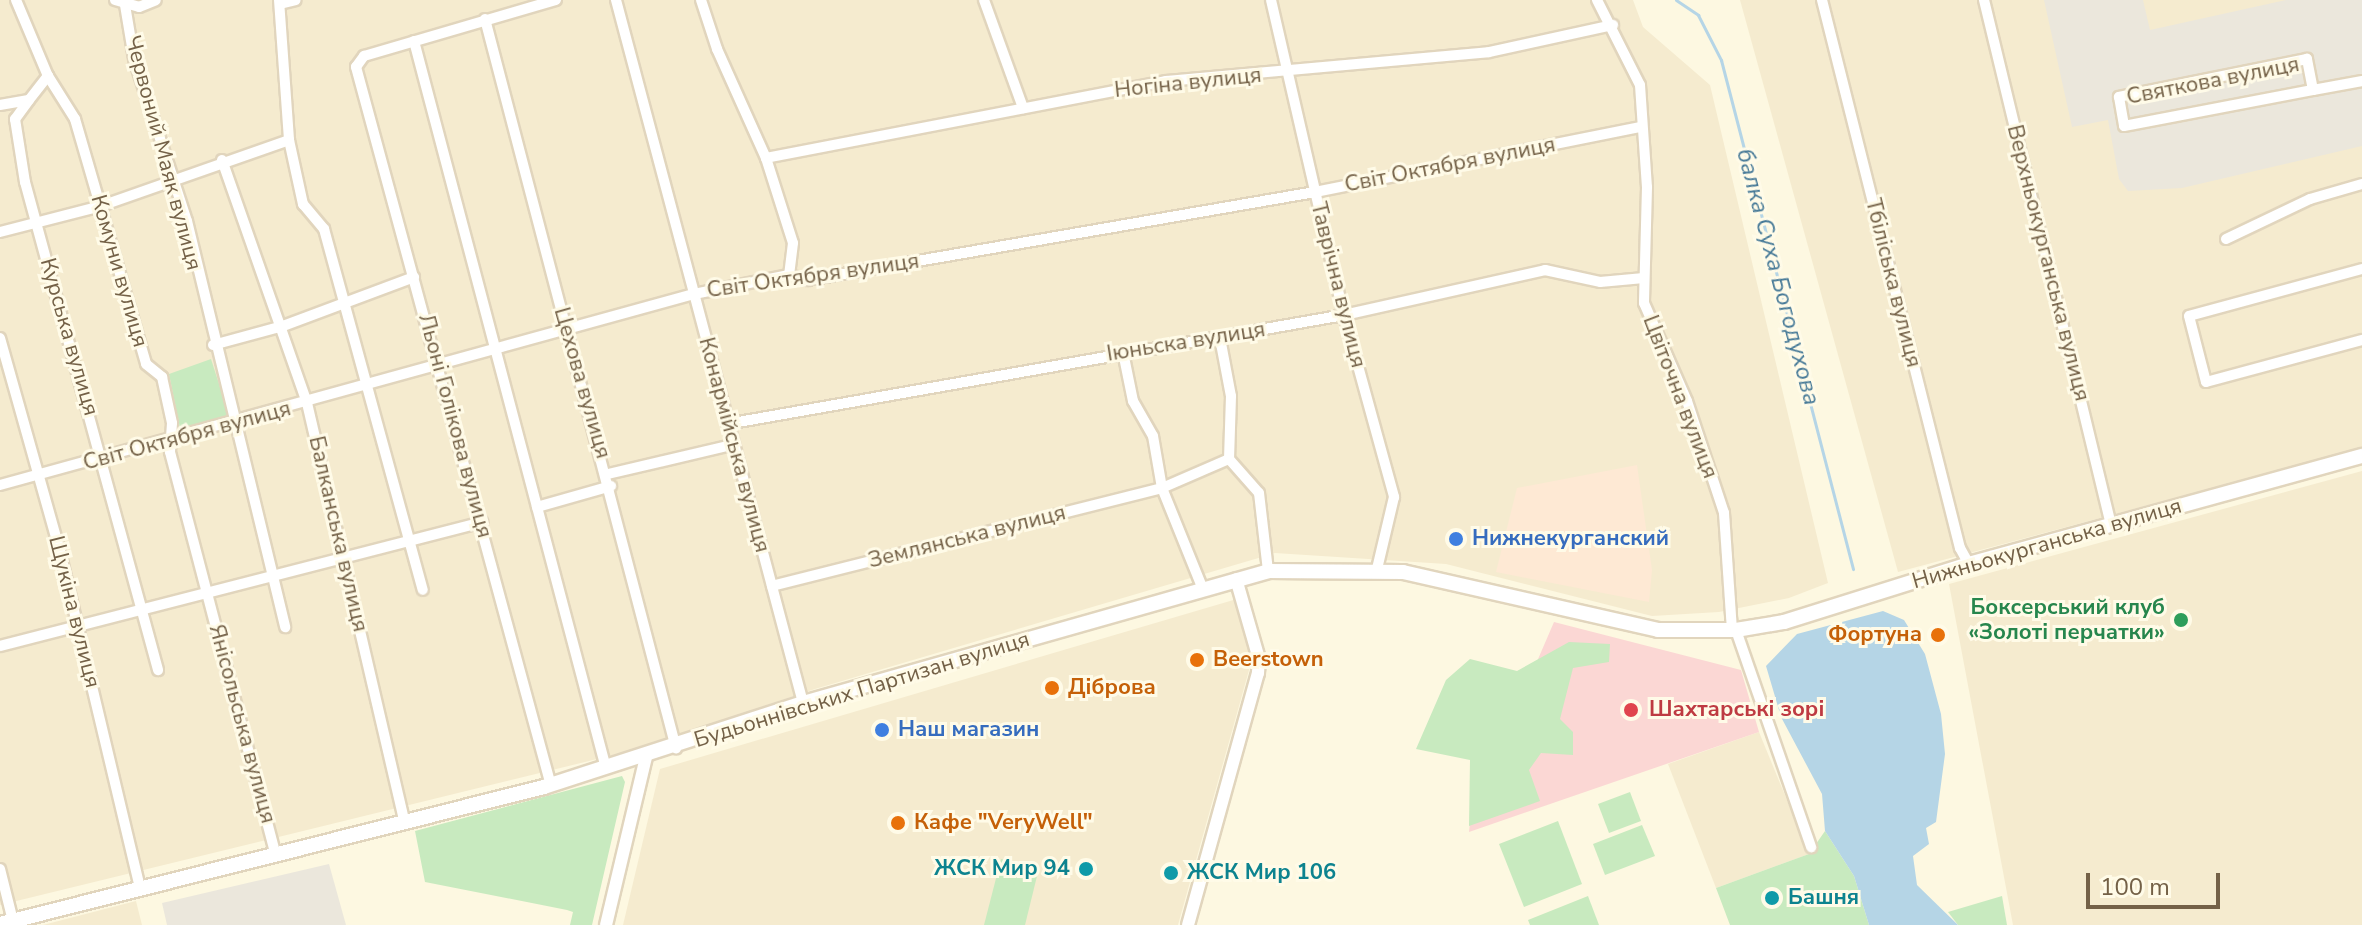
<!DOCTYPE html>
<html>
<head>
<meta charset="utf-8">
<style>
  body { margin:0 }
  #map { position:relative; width:2362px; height:925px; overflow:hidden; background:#fdf8e1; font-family:"Nunito Sans",sans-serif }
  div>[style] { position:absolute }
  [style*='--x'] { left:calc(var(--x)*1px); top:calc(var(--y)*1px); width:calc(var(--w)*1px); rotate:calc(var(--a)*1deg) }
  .residential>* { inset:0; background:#f5ebcf }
  .commercial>* { inset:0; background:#fee9d4 }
  .industrial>* { inset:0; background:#ebe7dc }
  .medical>* { inset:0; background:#fbd7d4 }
  .green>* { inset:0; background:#c8eabf }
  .water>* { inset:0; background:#b5d5e6 }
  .stream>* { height:3px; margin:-1.5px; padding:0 1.5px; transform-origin:1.5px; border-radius:1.5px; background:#b5d5e6 }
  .roads { filter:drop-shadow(2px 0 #e1d5bd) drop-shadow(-2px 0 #e1d5bd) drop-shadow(0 2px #e1d5bd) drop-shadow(0 -2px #e1d5bd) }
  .minor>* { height:10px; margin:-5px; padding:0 5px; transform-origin:5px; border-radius:5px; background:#fff }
  .tertiary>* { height:12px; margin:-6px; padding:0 6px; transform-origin:6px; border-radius:6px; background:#fff }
  .secondary>* { height:14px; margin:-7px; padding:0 7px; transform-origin:7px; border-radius:7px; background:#fff }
  .dots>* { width:22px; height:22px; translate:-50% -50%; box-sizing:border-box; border:4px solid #fffbe8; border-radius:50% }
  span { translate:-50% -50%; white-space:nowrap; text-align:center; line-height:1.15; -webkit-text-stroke:6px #fffbe8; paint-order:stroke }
  .street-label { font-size:22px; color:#746147 }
  .shop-label { font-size:22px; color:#366cbe; font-weight:700 }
  .left { translate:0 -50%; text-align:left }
  .leisure-label { font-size:22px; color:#27864d; font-weight:700 }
  .right { translate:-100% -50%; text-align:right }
  .food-label { font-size:22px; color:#c56008; font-weight:700 }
  .health-label { font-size:22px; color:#be3a42; font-weight:700 }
  .culture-label { font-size:22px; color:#0d838f; font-weight:700 }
  .water-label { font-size:24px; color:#467997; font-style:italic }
  .scale { position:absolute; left:2086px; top:873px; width:134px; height:36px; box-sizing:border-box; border:4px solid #746147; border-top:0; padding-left:10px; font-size:24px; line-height:28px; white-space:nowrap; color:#746147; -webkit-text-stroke:6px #fffbe8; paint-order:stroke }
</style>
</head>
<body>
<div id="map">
  <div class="residential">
    <i style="clip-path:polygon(0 0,1633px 0,1643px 27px,1710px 85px,1828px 583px,1789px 598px,1719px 612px,1652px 616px,1446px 564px,1275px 553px,815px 689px,634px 750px,0 905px)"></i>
    <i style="clip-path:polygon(1740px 0,2362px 0,2362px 448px,1898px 572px)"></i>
    <i style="clip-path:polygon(2362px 471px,2362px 925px,2013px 925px,1949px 584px)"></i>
    <i style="clip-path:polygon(1247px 596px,1251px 663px,1178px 925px,623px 925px,660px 769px)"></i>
    <i style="clip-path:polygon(1759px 732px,1809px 854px,1716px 888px,1668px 764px)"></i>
    <i style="clip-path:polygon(136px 901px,142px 925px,43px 925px)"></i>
  </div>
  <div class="commercial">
    <i style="clip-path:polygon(1637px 465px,1652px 570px,1649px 602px,1496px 572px,1517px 488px)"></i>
  </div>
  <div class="industrial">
    <i style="clip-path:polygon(2044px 0,2143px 0,2150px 30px,2286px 0,2362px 0,2362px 146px,2182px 188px,2128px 191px,2119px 179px,2108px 120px,2072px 127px)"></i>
    <i style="clip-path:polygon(329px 864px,346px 925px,167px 925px,162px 903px)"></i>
  </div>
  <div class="medical">
    <i style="clip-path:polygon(1554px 622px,1741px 670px,1759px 732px,1469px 832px,1477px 758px,1526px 687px)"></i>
  </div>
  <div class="green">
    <i style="clip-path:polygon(211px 359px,230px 418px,180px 428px,169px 374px)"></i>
    <i style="clip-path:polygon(1569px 642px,1610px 644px,1609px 662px,1573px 668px,1560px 719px,1573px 732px,1573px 755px,1541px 753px,1529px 770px,1540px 801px,1469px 826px,1470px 760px,1416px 749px,1446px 680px,1470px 659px,1517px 671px)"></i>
    <i style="clip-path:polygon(622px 776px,625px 782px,592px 925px,570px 925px,573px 912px,567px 910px,425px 882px,415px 831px)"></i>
    <i style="clip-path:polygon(1630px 792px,1641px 821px,1609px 833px,1598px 804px)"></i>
    <i style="clip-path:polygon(1558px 821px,1582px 884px,1524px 907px,1499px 844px)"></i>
    <i style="clip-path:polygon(1642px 825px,1655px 856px,1605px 875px,1593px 844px)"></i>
    <i style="clip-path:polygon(1825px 831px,1854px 876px,1869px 925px,1730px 925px,1716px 888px,1809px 854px)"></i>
    <i style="clip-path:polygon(1001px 859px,1039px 868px,1025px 925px,984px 925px)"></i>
    <i style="clip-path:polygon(1588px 896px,1599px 925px,1530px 925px,1528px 920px)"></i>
    <i style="clip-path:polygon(2002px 896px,2007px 925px,1958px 925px,1948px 912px)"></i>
  </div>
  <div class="water">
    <i style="clip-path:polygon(1883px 611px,1904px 620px,1925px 654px,1941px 714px,1945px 754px,1936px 822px,1926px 828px,1929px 844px,1913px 856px,1917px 885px,1958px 925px,1869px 925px,1854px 876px,1825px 831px,1822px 794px,1781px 717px,1766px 666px,1797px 634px)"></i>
  </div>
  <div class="stream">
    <i style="--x:1676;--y:0;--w:27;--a:34"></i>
    <i style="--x:1698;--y:15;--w:51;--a:62.9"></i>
    <i style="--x:1721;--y:60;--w:526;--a:75.46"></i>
  </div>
  <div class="roads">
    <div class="minor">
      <i style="--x:16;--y:0;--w:82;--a:67.2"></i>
      <i style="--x:48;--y:76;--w:51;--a:57.9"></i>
      <i style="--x:75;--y:119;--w:255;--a:73.8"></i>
      <i style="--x:146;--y:364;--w:21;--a:39"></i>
      <i style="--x:162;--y:377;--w:47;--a:77.7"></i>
      <i style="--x:172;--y:423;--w:29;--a:94"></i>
      <i style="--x:170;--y:452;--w:417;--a:75.3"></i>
      <i style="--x:115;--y:0;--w:25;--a:16"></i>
      <i style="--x:139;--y:7;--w:18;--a:-22"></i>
      <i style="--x:279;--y:0;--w:140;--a:85.9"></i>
      <i style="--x:289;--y:140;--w:66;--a:77.7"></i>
      <i style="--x:303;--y:204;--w:33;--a:50"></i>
      <i style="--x:324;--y:229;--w:374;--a:74.7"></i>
      <i style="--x:616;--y:0;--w:727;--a:75.1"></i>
      <i style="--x:701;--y:0;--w:52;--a:71.9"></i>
      <i style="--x:717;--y:49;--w:120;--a:65.8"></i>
      <i style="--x:766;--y:158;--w:89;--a:72.4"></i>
      <i style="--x:793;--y:243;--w:32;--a:97"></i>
      <i style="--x:984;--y:0;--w:115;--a:70.1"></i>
      <i style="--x:1271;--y:0;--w:323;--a:77"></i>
      <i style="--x:1344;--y:315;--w:189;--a:74.6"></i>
      <i style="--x:1394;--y:497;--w:74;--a:103.3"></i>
      <i style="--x:1597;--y:0;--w:95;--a:63.2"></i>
      <i style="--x:1640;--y:85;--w:102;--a:86.1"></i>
      <i style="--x:1647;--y:187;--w:116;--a:91.5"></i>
      <i style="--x:1644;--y:303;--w:107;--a:66.3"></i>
      <i style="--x:1687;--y:401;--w:118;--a:71.7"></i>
      <i style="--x:1724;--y:513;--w:117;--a:86.1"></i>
      <i style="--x:1822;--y:0;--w:565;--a:75.87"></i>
      <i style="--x:1960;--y:548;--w:18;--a:61"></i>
      <i style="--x:1984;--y:0;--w:540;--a:76.4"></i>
      <i style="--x:280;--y:4;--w:16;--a:-14"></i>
      <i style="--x:125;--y:5;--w:55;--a:80.5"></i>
      <i style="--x:134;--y:59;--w:170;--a:71.9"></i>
      <i style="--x:187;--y:221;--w:418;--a:76.4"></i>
      <i style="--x:485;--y:19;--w:754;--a:75.32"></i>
      <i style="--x:414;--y:41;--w:752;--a:75.21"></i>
      <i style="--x:2313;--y:90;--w:32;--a:-101"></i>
      <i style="--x:2307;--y:59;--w:192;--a:168.6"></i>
      <i style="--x:2119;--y:97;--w:29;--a:80"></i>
      <i style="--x:2124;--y:126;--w:192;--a:-10.8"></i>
      <i style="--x:2313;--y:90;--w:50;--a:-10.4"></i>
      <i style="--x:29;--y:100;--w:24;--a:126"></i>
      <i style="--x:15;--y:119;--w:64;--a:81"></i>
      <i style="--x:25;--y:182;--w:506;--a:74.75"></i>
      <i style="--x:0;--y:105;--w:29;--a:-10"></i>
      <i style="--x:29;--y:100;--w:31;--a:-52"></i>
      <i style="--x:766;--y:158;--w:407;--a:-10.9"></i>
      <i style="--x:1166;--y:81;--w:324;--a:-5.1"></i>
      <i style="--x:1489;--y:52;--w:127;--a:-12.3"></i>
      <i style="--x:222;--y:160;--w:257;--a:70.7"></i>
      <i style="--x:307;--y:403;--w:431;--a:76.9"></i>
      <i style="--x:0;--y:232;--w:104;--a:-14.4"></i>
      <i style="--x:101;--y:206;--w:199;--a:-19.3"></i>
      <i style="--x:2226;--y:239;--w:93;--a:-25.5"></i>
      <i style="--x:2310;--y:199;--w:54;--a:-16.1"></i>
      <i style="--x:2362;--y:269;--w:179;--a:164.8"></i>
      <i style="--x:2189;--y:316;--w:68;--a:75.6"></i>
      <i style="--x:2206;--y:382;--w:162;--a:-15.1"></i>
      <i style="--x:0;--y:338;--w:222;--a:74.3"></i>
      <i style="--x:60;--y:552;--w:345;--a:76.6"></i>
      <i style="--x:1220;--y:338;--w:59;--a:79.3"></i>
      <i style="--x:1231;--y:396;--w:63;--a:91.8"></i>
      <i style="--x:1229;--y:459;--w:45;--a:48.6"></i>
      <i style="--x:1259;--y:493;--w:79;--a:83.4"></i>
      <i style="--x:213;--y:345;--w:73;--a:-15.2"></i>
      <i style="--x:283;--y:326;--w:140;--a:-20.5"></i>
      <i style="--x:1123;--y:352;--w:50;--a:78.5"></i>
      <i style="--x:1133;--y:401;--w:40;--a:60.3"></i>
      <i style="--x:1153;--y:436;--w:53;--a:80.2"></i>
      <i style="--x:1162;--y:488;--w:107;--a:68"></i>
      <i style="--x:727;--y:424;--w:627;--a:-10.02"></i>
      <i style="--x:1344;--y:315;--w:206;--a:-12.6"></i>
      <i style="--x:1545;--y:270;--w:56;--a:12.3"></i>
      <i style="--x:1600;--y:282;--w:44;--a:-5.2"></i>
      <i style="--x:608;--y:474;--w:127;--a:-13.2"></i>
      <i style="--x:0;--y:485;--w:720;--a:-15.39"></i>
      <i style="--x:694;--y:294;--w:97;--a:-11.3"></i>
      <i style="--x:789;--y:275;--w:20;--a:15"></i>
      <i style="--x:808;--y:280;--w:515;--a:-9.85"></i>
      <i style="--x:1315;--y:192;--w:331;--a:-11.3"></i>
      <i style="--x:537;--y:507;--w:77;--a:-15.8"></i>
      <i style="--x:772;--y:586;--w:402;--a:-14.1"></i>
      <i style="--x:1162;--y:488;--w:73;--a:-23.4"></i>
      <i style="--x:1736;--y:630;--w:230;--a:70.9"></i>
      <i style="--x:0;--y:646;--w:498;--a:-14.4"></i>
      <i style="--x:550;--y:782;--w:741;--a:-105.18"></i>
      <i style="--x:356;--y:67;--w:14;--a:-54"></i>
      <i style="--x:364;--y:56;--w:200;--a:-16.3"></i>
      <i style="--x:0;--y:869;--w:58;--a:76"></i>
    </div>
    <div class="tertiary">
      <i style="--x:606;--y:925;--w:173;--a:-76.6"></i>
      <i style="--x:1188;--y:925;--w:262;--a:-74.5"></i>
      <i style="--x:1258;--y:673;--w:14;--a:-86"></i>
      <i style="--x:1259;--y:659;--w:83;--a:-106"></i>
    </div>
    <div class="secondary">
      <i style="--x:0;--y:924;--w:561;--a:-14.14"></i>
      <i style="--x:544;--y:787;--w:272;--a:-18"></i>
      <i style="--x:803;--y:703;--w:483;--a:-15.8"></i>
      <i style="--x:1268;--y:571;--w:135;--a:0.4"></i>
      <i style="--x:1403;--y:572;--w:262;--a:12.8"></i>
      <i style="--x:1658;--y:630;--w:78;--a:0"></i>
      <i style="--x:1736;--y:630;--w:49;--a:-9.5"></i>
      <i style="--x:1784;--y:622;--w:194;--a:-17.4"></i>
      <i style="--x:1969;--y:564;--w:408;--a:-15.4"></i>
    </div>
  </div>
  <div class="dots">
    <i style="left:1456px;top:539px;background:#3f7fe0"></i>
    <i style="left:2181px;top:620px;background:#2e9e5b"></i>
    <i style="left:1938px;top:635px;background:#e8710a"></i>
    <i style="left:1197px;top:660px;background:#e8710a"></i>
    <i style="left:1052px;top:688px;background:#e8710a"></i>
    <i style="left:1631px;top:710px;background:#e0444e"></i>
    <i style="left:882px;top:730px;background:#3f7fe0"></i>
    <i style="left:898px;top:823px;background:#e8710a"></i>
    <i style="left:1086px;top:869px;background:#0f9aa8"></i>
    <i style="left:1171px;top:873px;background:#0f9aa8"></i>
    <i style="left:1772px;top:898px;background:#0f9aa8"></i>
  </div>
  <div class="street-label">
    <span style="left:2213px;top:81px;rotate:-11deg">Святкова вулиця</span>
    <span style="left:1188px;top:83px;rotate:-6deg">Ногіна вулиця</span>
    <span style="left:163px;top:153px;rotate:75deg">Червоний Маяк вулиця</span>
    <span style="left:1450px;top:165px;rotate:-11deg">Світ Октября вулиця</span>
    <span style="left:2048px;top:263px;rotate:76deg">Верхньокурганська вулиця</span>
    <span style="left:119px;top:271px;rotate:74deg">Комуни вулиця</span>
    <span style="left:813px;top:276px;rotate:-8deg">Світ Октября вулиця</span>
    <span style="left:1893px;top:283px;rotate:76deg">Тбіліська вулиця</span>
    <span style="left:1338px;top:285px;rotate:76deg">Таврічна вулиця</span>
    <span style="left:69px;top:337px;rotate:74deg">Курська вулиця</span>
    <span style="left:1186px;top:342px;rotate:-9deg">Iюньска вулиця</span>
    <span style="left:582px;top:383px;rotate:74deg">Цехова вулиця</span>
    <span style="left:1680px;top:397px;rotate:69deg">Цвiточна вулиця</span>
    <span style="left:455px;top:426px;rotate:75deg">Льоні Голікова вулиця</span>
    <span style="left:187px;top:436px;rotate:-15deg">Світ Октября вулиця</span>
    <span style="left:734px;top:445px;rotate:75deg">Конармійська вулиця</span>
    <span style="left:338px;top:534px;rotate:77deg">Балканська вулиця</span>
    <span style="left:967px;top:537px;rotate:-14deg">Землянська вулиця</span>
    <span style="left:2047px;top:544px;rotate:-16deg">Нижньокурганська вулиця</span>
    <span style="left:74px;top:612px;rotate:76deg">Щукіна вулиця</span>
    <span style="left:862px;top:690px;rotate:-17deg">Будьоннівських Партизан вулиця</span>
    <span style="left:242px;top:724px;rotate:75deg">Янісольська вулиця</span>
  </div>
  <div class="shop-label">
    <span class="left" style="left:1472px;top:539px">Нижнекурганский</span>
    <span class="left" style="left:898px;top:730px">Наш магазин</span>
  </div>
  <div class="leisure-label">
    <span class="right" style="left:2165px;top:620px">Боксерський клуб<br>«Золоті перчатки»</span>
  </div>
  <div class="food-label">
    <span class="right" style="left:1922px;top:635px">Фортуна</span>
    <span class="left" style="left:1213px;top:660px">Beerstown</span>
    <span class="left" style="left:1068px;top:688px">Діброва</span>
    <span class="left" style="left:914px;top:823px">Кафе "VeryWell"</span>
  </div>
  <div class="health-label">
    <span class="left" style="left:1649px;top:710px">Шахтарські зорі</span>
  </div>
  <div class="culture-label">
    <span class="right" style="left:1070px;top:869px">ЖСК Мир 94</span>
    <span class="left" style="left:1187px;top:873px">ЖСК Мир 106</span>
    <span class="left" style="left:1788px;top:898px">Башня</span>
  </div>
  <div class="water-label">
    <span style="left:1778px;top:277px;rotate:75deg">балка Суха Богодухова</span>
  </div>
  <div class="scale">100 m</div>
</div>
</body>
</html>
